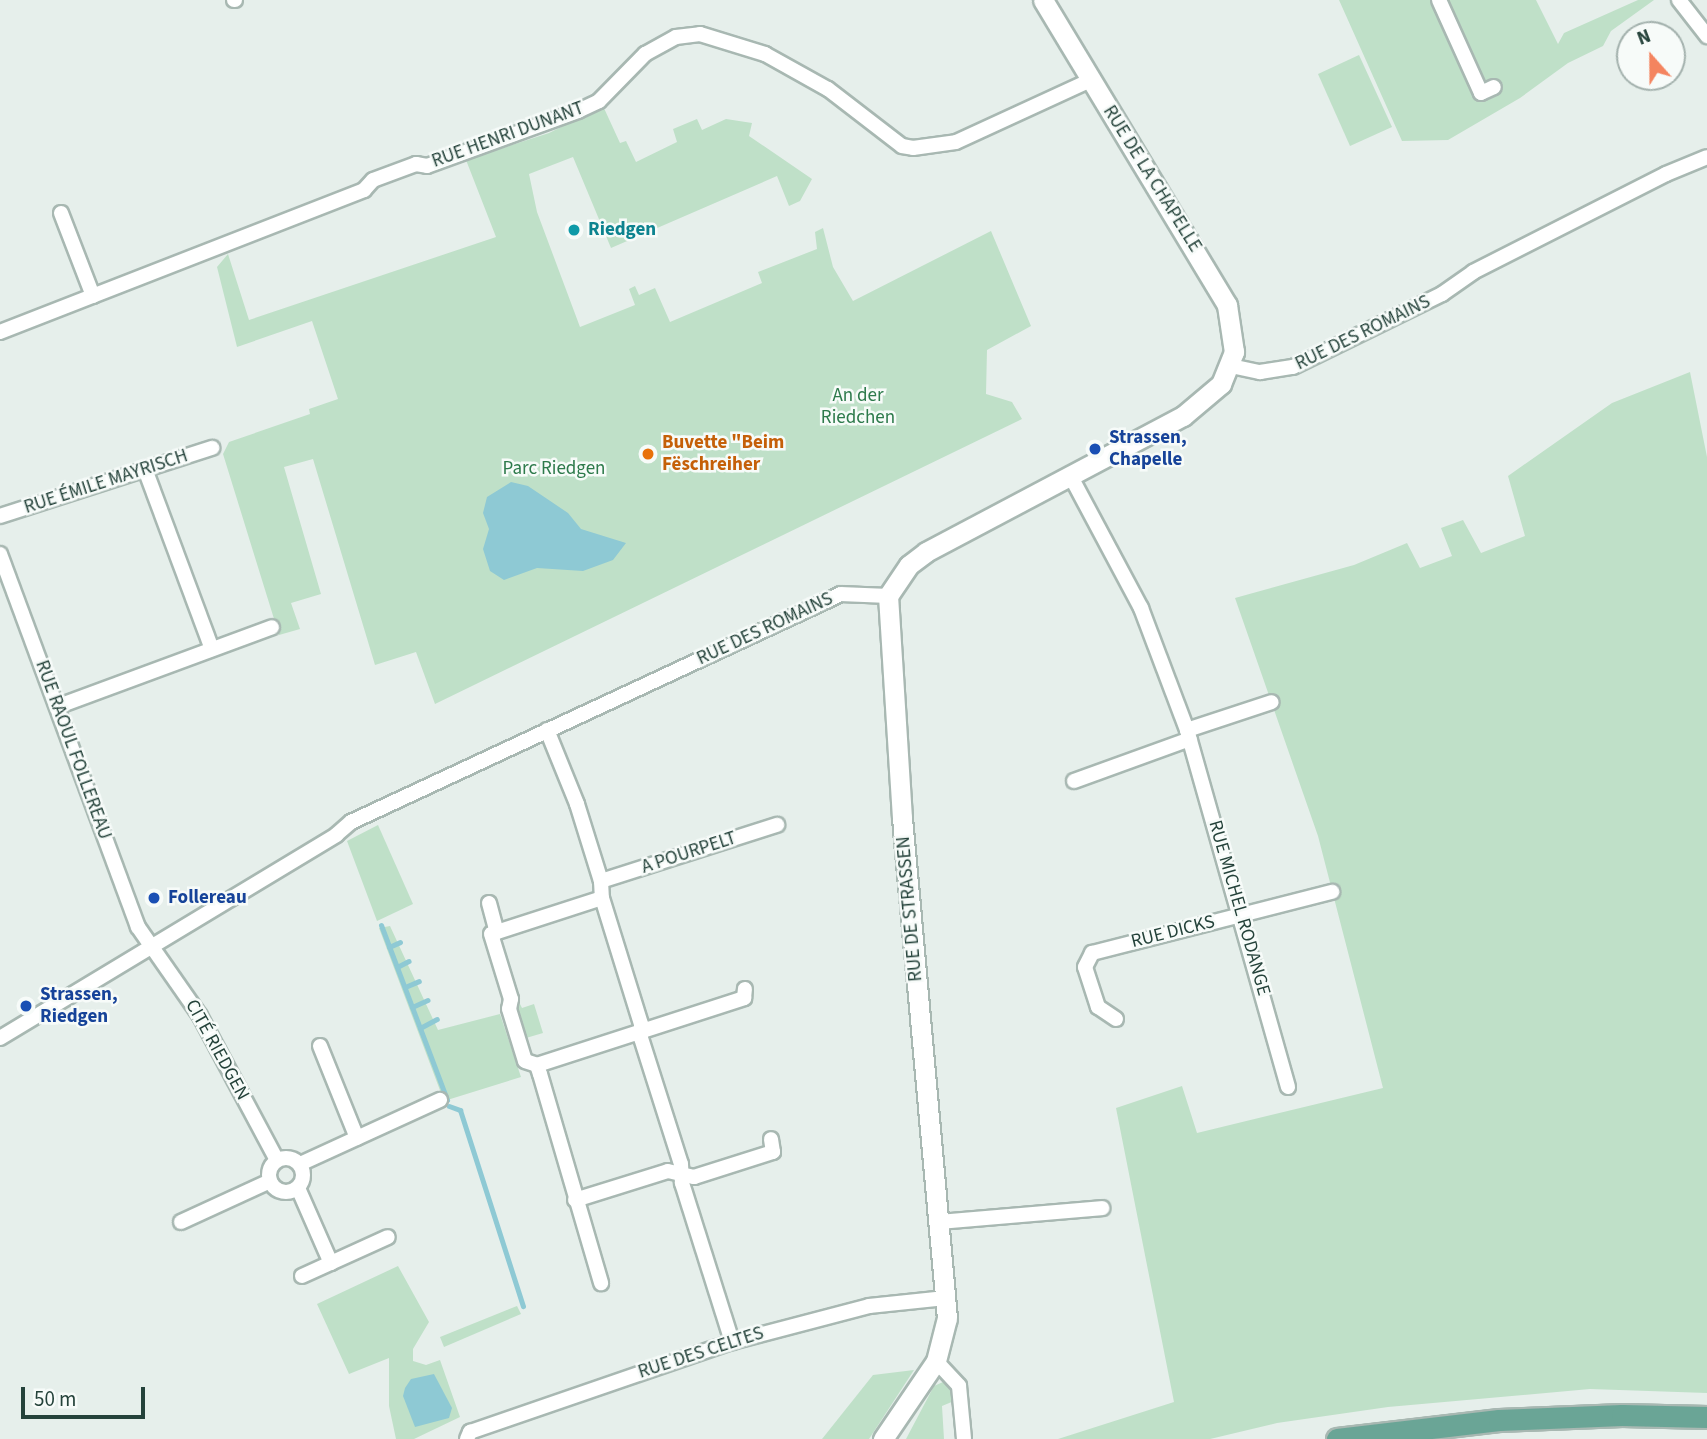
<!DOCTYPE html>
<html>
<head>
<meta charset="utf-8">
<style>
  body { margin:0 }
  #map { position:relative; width:1707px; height:1439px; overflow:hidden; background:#e6efeb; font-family:"Source Sans 3",sans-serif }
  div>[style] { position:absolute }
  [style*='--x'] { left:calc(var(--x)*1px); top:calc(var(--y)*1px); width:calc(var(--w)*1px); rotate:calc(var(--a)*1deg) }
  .green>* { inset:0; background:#bfe0c8 }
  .water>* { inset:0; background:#8ec9d4 }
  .stream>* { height:5px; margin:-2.5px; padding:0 2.5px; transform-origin:2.5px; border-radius:2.5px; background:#8ec9d4 }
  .roads { filter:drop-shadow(2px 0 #a8b8b2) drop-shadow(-2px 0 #a8b8b2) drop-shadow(0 2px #a8b8b2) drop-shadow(0 -2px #a8b8b2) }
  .street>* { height:14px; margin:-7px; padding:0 7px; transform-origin:7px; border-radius:7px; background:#fff }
  .street>.ring { margin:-7px; padding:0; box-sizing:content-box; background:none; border:14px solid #fff; border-radius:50% }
  .secondary>* { height:19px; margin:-9.5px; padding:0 9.5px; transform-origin:9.5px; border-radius:9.5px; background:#fff }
  .primary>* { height:21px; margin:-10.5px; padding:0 10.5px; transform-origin:10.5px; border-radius:10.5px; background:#6aa596 }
  .dots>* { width:19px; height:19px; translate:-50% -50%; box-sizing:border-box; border:4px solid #f7fbf9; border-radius:50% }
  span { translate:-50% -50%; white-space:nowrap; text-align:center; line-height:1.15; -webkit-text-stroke:5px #f7fbf9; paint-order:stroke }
  .street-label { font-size:19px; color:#24423a }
  .culture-label { font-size:19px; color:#0d838f; font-weight:700 }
  .left { translate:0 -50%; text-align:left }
  .park-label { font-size:19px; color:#2d7a4b }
  .transit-label { font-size:19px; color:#164399; font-weight:700 }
  .food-label { font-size:19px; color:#c56008; font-weight:700 }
  .north { position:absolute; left:1616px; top:21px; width:70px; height:70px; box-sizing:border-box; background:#f7fbf9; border:2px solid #a3b1ad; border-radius:50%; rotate:339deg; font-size:19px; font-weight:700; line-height:28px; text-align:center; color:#24423a }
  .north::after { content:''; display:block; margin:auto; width:24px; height:32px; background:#f4845f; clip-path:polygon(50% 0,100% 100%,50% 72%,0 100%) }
  .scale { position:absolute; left:21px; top:1387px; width:124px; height:32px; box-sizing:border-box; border:4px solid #24423a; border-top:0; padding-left:9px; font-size:21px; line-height:24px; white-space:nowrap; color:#24423a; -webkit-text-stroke:5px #f7fbf9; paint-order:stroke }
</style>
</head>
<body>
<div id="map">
  <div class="green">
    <i style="clip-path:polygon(1339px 0,1536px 0,1558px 44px,1564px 33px,1638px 0,1654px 0,1611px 31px,1603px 46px,1568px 63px,1520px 98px,1448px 140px,1402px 141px)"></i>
    <i style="clip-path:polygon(1359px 55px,1392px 127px,1350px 146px,1318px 74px)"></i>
    <i style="clip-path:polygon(603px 106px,620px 143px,626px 141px,636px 162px,677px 142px,673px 129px,697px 119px,702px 130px,726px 119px,752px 123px,749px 136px,812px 179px,800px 201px,789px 206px,777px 176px,611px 248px,573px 157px,529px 174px,537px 212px,580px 327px,635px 305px,629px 289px,635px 286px,639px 295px,655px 288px,670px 322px,762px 283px,758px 272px,817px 249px,815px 232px,823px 228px,833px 267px,853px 301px,991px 231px,1031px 326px,987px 350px,986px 394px,1012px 402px,1022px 419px,435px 704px,416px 652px,375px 665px,313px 459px,284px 467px,321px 594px,291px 603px,300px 629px,279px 635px,223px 454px,229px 442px,310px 414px,309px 409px,338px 399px,312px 321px,237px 347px,217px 267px,228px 254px,249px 320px,496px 237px,466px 160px,549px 133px)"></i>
    <i style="clip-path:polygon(1690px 372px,1707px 457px,1707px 1393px,1590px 1389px,1388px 1407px,1277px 1423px,1210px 1439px,1058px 1439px,1174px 1402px,1116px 1108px,1182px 1086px,1197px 1133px,1383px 1088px,1318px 836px,1235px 598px,1354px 565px,1407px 543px,1420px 568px,1452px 556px,1441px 528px,1463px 520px,1481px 553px,1525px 536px,1508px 476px,1612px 403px)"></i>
    <i style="clip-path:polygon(378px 825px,413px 904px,377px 921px,347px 841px)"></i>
    <i style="clip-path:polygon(390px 926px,438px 1030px,500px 1014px,521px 1077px,444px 1101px,379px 928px)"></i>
    <i style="clip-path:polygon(520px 1004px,522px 1008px,534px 1004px,543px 1033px,526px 1038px,515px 1006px)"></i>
    <i style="clip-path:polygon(398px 1266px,429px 1322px,413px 1349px,413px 1361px,426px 1365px,440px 1360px,460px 1417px,414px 1439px,396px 1439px,389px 1406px,389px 1358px,349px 1374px,317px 1304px)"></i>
    <i style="clip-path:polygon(517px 1306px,521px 1314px,444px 1347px,440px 1337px)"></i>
    <i style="clip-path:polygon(914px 1370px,869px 1439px,822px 1439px,873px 1375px)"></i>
    <i style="clip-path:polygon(943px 1382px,952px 1387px,954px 1401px,942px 1406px,944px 1439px,906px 1439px,934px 1386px)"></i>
  </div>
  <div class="water">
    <i style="clip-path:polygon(511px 482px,528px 486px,568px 513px,581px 529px,626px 543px,613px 560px,583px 571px,537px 568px,504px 580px,490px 571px,483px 549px,489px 529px,483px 513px,487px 497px)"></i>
    <i style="clip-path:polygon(434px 1374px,452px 1408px,449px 1418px,415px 1427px,403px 1396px,405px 1388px,411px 1379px)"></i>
  </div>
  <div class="stream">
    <i style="--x:381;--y:925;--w:187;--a:69.3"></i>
    <i style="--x:389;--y:947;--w:12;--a:-24"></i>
    <i style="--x:397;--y:967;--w:13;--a:-27"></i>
    <i style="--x:405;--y:987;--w:15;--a:-23"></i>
    <i style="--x:412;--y:1007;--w:17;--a:-24"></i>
    <i style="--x:420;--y:1028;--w:19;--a:-28"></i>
    <i style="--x:449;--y:1106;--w:12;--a:20"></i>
    <i style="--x:460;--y:1110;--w:206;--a:72.2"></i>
  </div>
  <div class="roads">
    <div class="street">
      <i style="--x:234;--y:0;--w:1;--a:0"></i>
      <i style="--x:1439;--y:0;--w:102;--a:65.7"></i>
      <i style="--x:1481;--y:93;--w:14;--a:-25"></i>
      <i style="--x:1679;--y:0;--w:46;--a:52.1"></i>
      <i style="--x:61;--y:213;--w:89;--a:68.9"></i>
      <i style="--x:0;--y:332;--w:391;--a:-21.3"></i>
      <i style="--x:364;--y:190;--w:13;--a:-48"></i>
      <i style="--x:373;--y:180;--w:46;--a:-20.4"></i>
      <i style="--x:416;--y:164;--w:11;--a:10"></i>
      <i style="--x:427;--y:166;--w:161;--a:-20"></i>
      <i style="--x:578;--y:111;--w:23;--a:-25"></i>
      <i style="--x:599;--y:101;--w:66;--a:-45.6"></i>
      <i style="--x:645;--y:54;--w:35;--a:-29"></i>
      <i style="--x:676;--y:37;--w:24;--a:-7"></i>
      <i style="--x:700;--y:34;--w:68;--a:17.1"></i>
      <i style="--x:765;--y:54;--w:72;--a:29.1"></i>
      <i style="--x:828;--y:89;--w:93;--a:37.6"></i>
      <i style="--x:902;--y:146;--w:11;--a:10"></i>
      <i style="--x:913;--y:148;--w:43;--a:-7.9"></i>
      <i style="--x:956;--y:142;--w:149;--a:-24.7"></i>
      <i style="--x:1231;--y:366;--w:30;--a:12"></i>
      <i style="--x:1260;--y:372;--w:33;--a:-9"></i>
      <i style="--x:1293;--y:367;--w:166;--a:-26.1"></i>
      <i style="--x:1442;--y:294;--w:38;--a:-35"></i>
      <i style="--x:1473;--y:272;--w:216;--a:-26.9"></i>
      <i style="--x:1666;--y:174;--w:44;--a:-22.5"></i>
      <i style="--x:145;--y:469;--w:192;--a:69.6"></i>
      <i style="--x:1070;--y:475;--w:151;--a:61.9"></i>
      <i style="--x:1141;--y:608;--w:130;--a:69.3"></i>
      <i style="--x:1187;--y:730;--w:371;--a:74.2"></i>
      <i style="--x:0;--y:516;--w:223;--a:-17.8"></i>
      <i style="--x:0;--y:554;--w:398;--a:69.7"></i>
      <i style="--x:138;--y:927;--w:108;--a:55.1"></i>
      <i style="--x:200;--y:1016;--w:163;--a:61.9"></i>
      <i style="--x:59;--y:706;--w:227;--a:-20.3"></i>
      <i style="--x:547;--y:730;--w:80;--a:67.9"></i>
      <i style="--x:577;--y:804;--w:81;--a:72.7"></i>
      <i style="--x:601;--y:881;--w:17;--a:87"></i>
      <i style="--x:602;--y:898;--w:132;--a:72.8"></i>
      <i style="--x:641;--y:1024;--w:14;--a:90"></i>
      <i style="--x:641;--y:1038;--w:132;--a:72.4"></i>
      <i style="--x:681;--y:1164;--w:19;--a:87"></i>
      <i style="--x:682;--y:1183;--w:167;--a:72.5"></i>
      <i style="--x:1187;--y:730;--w:89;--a:-18.2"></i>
      <i style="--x:1074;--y:781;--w:123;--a:-19.9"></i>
      <i style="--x:601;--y:881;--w:185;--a:-17.7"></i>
      <i style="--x:489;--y:903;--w:30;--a:75"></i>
      <i style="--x:497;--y:932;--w:6;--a:162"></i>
      <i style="--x:491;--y:934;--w:68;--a:72.9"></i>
      <i style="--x:511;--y:999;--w:10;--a:101"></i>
      <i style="--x:509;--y:1009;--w:54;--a:72.9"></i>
      <i style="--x:525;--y:1061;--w:13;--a:18"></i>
      <i style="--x:537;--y:1065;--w:9;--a:72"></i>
      <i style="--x:540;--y:1074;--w:218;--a:73.7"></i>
      <i style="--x:497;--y:932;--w:110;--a:-17.9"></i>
      <i style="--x:1116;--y:1019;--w:22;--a:-146"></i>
      <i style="--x:1098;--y:1007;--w:42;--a:-108"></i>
      <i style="--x:1085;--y:967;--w:16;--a:-63"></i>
      <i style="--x:1092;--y:953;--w:248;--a:-14.3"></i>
      <i style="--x:0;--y:1038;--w:393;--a:-31.1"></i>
      <i style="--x:336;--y:835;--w:20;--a:-41"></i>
      <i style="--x:351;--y:822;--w:540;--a:-24.95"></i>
      <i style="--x:841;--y:594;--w:47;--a:2.4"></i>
      <i style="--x:320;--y:1046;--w:99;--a:68.1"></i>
      <i style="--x:537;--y:1065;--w:218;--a:-17.9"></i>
      <i style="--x:744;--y:998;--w:9;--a:-84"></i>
      <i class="ring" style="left:269px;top:1158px;width:20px;height:20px"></i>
      <i style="--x:300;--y:1164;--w:154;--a:-24.6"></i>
      <i style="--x:298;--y:1188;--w:82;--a:66.3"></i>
      <i style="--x:575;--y:1200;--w:97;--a:-17.3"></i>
      <i style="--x:668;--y:1171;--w:27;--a:13"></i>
      <i style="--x:694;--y:1177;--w:83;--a:-17.6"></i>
      <i style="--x:773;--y:1152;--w:13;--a:-99"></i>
      <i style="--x:181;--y:1222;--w:98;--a:-24.7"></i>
      <i style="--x:940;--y:1222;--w:163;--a:-4.9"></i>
      <i style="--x:302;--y:1276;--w:94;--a:-24.4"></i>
      <i style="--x:936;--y:1361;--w:34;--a:47"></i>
      <i style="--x:959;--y:1386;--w:53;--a:84.6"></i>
      <i style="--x:467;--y:1439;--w:8;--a:-67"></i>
      <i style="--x:470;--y:1432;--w:277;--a:-19"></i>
      <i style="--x:732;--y:1342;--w:142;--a:-14.7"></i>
      <i style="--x:869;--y:1306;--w:77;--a:-5.9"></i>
    </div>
    <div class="secondary">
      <i style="--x:883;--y:1439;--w:94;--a:-55.8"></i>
      <i style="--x:936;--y:1361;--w:44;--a:-75.7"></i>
      <i style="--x:947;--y:1318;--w:502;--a:-95.14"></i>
      <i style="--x:902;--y:818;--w:222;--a:-93.6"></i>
      <i style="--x:888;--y:596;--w:37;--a:-56"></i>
      <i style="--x:909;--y:565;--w:21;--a:-37"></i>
      <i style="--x:926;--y:552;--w:291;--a:-27.9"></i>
      <i style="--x:1183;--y:416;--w:50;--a:-40.1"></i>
      <i style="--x:1221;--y:384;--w:35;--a:-68"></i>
      <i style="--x:1234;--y:352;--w:48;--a:-98.5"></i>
      <i style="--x:1227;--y:305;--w:356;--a:-121.1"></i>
    </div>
    <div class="primary">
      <i style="--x:1337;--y:1439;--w:163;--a:-6.7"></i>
      <i style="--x:1499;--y:1420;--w:123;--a:-2.3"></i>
      <i style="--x:1622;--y:1415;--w:85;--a:1.3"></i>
    </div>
  </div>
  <div class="dots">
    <i style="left:574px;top:230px;background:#0f9aa8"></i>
    <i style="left:1095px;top:449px;background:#1a4fb4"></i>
    <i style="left:648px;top:454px;background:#e8710a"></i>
    <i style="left:154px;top:898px;background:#1a4fb4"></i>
    <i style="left:26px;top:1006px;background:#1a4fb4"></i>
  </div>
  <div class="street-label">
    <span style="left:508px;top:135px;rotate:-20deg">RUE HENRI DUNANT</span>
    <span style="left:1152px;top:179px;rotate:58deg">RUE DE LA CHAPELLE</span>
    <span style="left:1363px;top:333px;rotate:-26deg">RUE DES ROMAINS</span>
    <span style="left:106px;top:482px;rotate:-18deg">RUE ÉMILE MAYRISCH</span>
    <span style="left:765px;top:629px;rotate:-25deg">RUE DES ROMAINS</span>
    <span style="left:73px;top:750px;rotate:70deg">RUE RAOUL FOLLEREAU</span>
    <span style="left:689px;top:853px;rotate:-18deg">A POURPELT</span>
    <span style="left:1239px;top:908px;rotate:74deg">RUE MICHEL RODANGE</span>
    <span style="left:910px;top:909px;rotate:-95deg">RUE DE STRASSEN</span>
    <span style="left:1173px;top:932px;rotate:-14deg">RUE DICKS</span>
    <span style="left:217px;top:1050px;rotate:61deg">CITÉ RIEDGEN</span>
    <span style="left:701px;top:1353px;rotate:-18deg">RUE DES CELTES</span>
  </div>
  <div class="culture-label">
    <span class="left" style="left:588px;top:230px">Riedgen</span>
  </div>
  <div class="park-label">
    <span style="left:858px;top:407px">An der<br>Riedchen</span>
    <span style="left:554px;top:469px">Parc Riedgen</span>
  </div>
  <div class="transit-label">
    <span class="left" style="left:1109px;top:449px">Strassen,<br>Chapelle</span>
    <span class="left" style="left:168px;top:898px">Follereau</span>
    <span class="left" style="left:40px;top:1006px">Strassen,<br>Riedgen</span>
  </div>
  <div class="food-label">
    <span class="left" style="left:662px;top:454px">Buvette "Beim<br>Fëschreiher</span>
  </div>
  <div class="north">N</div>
  <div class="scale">50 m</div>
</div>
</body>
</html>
